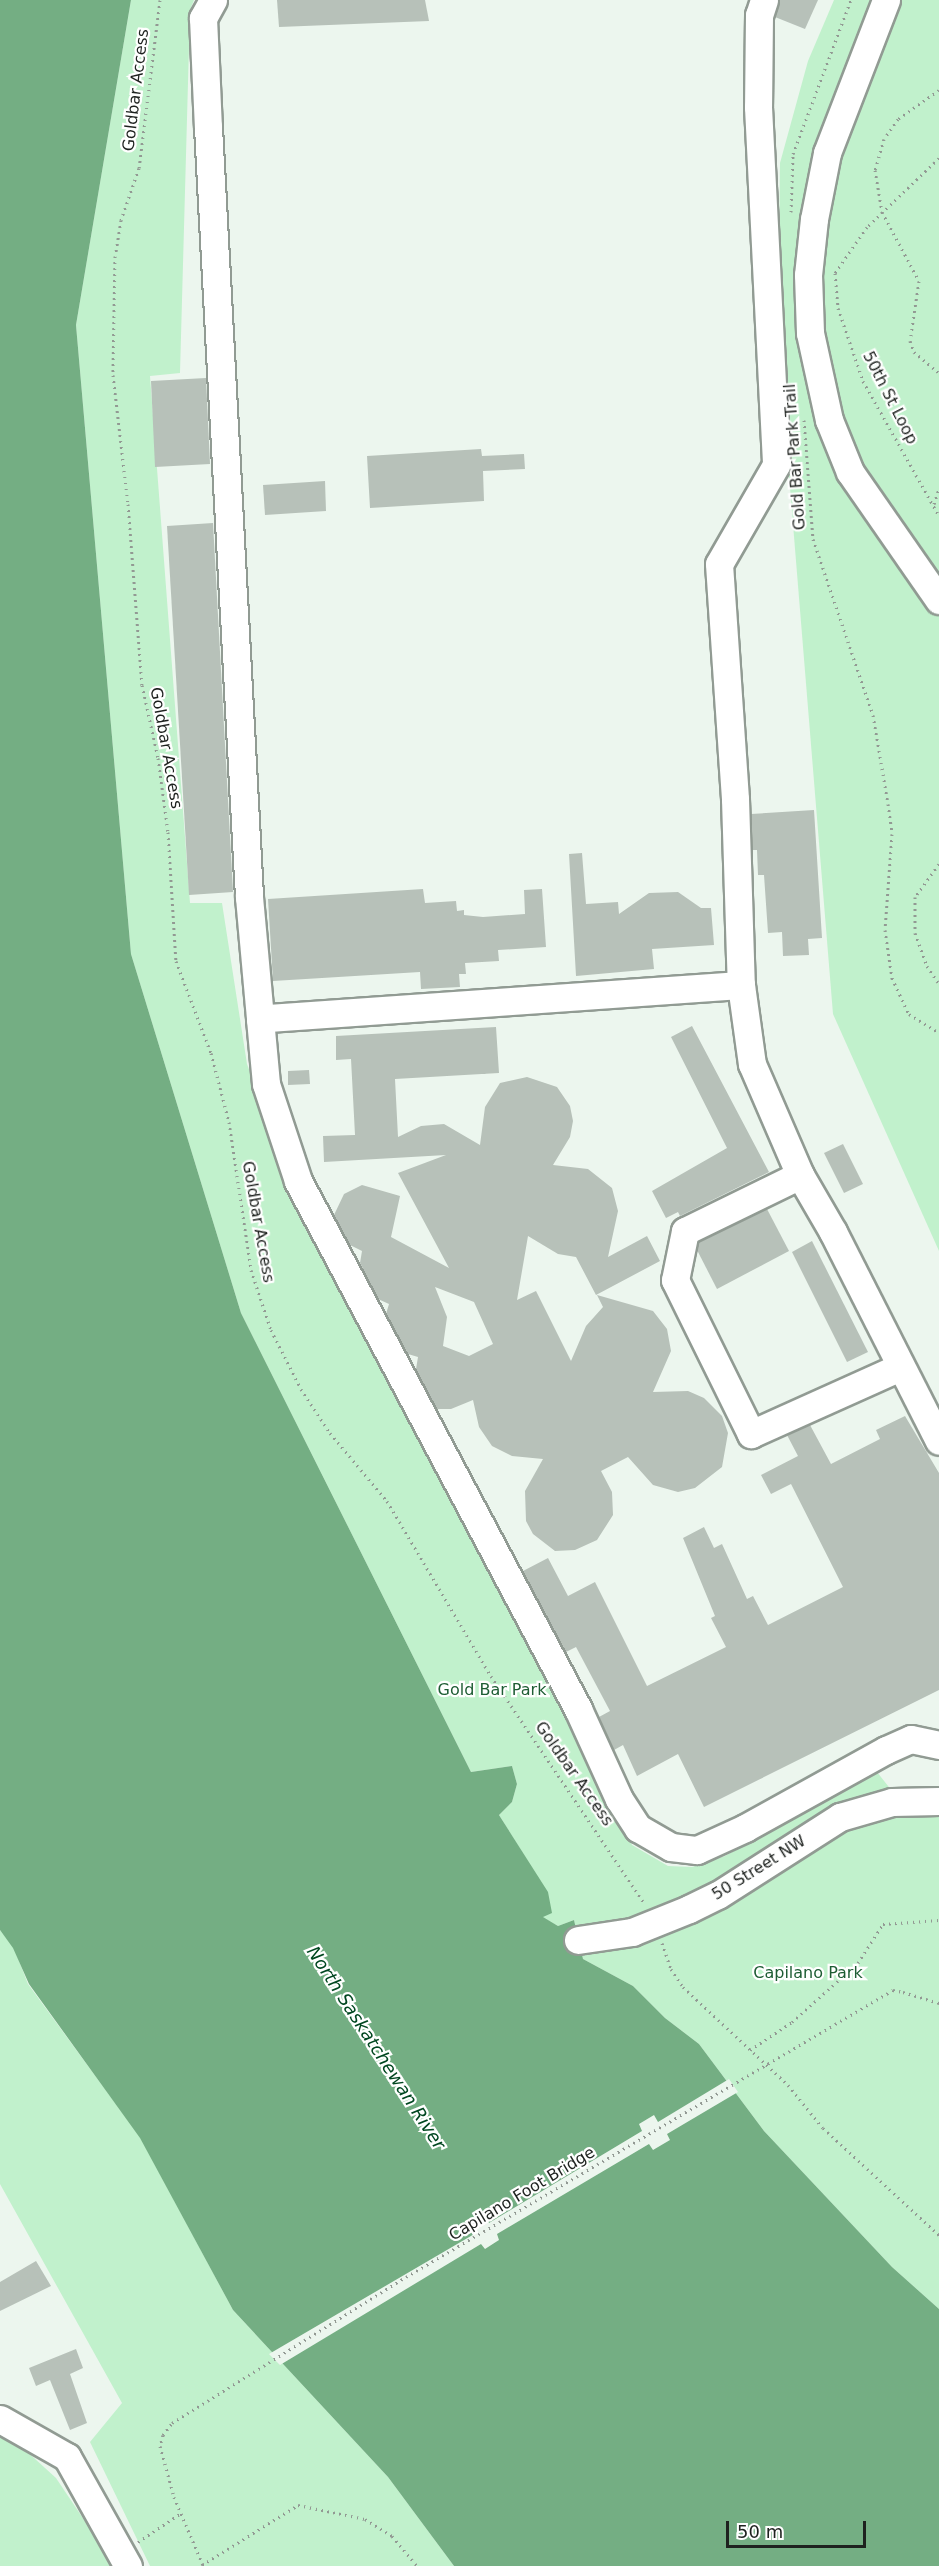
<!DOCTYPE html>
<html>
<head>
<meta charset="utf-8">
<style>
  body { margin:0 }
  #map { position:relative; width:939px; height:2566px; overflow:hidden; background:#ecf6ee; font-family:"DejaVu Sans",sans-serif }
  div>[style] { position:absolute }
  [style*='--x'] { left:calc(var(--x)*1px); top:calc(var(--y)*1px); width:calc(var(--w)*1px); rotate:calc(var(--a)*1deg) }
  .green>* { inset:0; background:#c1f1cc }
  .water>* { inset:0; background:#74ae83 }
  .pier>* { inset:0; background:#ecf6ee }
  .building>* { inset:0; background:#b7c1b9 }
  .path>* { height:3px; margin-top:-1.5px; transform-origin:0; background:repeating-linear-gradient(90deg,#929993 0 1.5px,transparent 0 6px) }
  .roads { filter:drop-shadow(2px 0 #919b93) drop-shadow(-2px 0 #919b93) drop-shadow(0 2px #919b93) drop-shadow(0 -2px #919b93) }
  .minor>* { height:27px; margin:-13.5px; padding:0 13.5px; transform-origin:13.5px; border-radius:13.5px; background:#fff }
  .path-bridge>* { height:3px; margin-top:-1.5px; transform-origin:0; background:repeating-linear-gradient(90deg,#929993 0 1.5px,transparent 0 6px) }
  span { translate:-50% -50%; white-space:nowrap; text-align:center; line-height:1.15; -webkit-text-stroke:4.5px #fff; paint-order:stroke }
  .street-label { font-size:16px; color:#1e221f }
  .park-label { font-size:16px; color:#1e5d34 }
  .water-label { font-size:18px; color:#004720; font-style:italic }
  .scale { position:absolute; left:726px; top:2521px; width:140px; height:27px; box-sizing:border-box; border:3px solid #1e221f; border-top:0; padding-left:8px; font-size:18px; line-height:21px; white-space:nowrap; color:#1e221f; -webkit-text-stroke:4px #fff; paint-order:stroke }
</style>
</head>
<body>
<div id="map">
  <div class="green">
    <i style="clip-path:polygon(131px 0,194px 0,190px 10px,180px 373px,150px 376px,190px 903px,222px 903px,247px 1064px,292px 1188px,632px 1845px,668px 1866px,692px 1867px,725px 1856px,877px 1772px,892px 1791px,939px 1801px,939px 2309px,892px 2267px,764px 2131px,699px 2044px,665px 2018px,633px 1986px,583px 1959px,574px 1920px,558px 1926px,542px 1917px,529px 1863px,499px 1815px,512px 1802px,517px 1784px,512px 1766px,471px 1772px,241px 1313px,131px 954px,76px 325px)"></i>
    <i style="clip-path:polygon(834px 0,939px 0,939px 1251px,833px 1014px,780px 365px,779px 269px,780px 163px,808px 61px)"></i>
    <i style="clip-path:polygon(0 1930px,14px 1948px,28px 1984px,140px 2137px,233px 2310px,388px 2477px,454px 2566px,150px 2566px,90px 2442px,122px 2403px,0 2184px)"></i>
    <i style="clip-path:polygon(0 2427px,56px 2478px,115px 2566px,0 2566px)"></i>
  </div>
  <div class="water">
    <i style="clip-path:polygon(0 0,131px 0,76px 325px,131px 954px,241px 1313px,471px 1772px,512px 1766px,517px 1784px,512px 1802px,499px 1815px,548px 1892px,552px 1913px,543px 1917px,558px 1926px,574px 1920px,583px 1959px,633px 1986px,665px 2018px,699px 2044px,764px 2131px,892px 2267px,939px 2309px,939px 2566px,454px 2566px,388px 2477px,233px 2310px,140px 2138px,29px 1984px,13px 1948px,0 1930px)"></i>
  </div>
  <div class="pier">
    <i style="clip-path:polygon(729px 2079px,738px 2092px,667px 2134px,670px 2140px,653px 2150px,649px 2144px,497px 2234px,499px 2240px,485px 2249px,481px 2244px,280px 2365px,269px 2354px,476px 2233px,471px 2225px,485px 2217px,489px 2223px,642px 2131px,639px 2124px,654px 2115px,658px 2122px)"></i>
  </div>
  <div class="building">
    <i style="clip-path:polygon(277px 0,425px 0,429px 21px,279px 27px)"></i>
    <i style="clip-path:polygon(779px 0,818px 0,805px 29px,775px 17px)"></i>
    <i style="clip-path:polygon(206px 378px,210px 464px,155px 467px,151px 381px)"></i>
    <i style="clip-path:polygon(481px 449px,482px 456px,524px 454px,525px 469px,483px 471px,484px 501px,370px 508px,367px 456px)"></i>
    <i style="clip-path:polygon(325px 481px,326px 511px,265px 515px,263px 485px)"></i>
    <i style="clip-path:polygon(213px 523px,233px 892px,189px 895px,167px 526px)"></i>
    <i style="clip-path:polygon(814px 810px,822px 938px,808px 939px,809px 955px,783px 956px,782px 932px,768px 933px,764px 875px,758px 875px,757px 850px,752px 850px,751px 814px)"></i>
    <i style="clip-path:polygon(582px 853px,586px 904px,618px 902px,619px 914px,649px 893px,678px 892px,701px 908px,711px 908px,714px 945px,652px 949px,654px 969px,576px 976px,569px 854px)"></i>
    <i style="clip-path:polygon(423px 889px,425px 903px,456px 901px,457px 911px,464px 910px,464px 915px,483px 917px,525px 914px,524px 890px,542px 889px,546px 947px,498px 950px,499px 961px,465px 963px,466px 974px,459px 974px,460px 987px,421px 989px,420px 972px,273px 981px,268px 899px)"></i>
    <i style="clip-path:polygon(692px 1026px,769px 1172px,680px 1216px,678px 1212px,666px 1218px,652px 1191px,727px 1148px,671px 1037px)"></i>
    <i style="clip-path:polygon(evenodd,496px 1027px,499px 1073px,395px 1079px,398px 1137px,421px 1126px,444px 1124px,480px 1145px,485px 1107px,500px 1083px,527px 1077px,557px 1087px,570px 1106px,573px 1121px,570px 1137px,553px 1165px,588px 1169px,612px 1188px,618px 1211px,608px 1257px,647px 1236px,660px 1261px,596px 1295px,576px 1257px,558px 1254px,528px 1236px,517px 1300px,536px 1291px,571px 1361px,586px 1326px,603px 1307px,597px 1295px,653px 1311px,667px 1329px,671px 1351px,653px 1392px,688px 1391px,704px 1398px,722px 1416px,728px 1433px,722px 1467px,695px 1488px,678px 1492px,653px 1485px,628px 1457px,601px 1471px,612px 1492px,613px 1515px,597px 1540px,575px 1550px,555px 1551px,533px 1534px,526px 1521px,525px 1491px,543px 1459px,512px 1456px,492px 1446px,479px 1427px,473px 1400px,451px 1409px,436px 1409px,416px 1369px,418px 1357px,408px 1354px,386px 1314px,389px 1304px,378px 1299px,360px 1263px,362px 1251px,350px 1245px,334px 1215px,344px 1194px,362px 1185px,400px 1196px,391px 1237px,449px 1268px,398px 1173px,446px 1155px,324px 1162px,323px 1136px,355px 1135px,351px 1059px,336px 1060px,336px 1036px,496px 1027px,435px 1287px,474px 1302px,493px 1344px,469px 1356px,443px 1346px,447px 1317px,435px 1287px)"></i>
    <i style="clip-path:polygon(309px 1070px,310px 1084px,288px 1085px,288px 1071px)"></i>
    <i style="clip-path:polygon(843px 1144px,863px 1184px,844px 1193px,824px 1153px)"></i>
    <i style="clip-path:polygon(767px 1209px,789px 1251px,717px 1289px,697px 1250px,699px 1242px)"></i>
    <i style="clip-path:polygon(812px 1241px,868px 1352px,847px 1362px,792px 1252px)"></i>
    <i style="clip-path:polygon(905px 1416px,939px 1473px,939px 1690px,704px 1807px,678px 1754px,637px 1776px,623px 1745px,614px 1750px,599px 1717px,610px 1711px,576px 1647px,566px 1652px,523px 1571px,548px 1558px,568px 1596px,595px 1582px,647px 1686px,726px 1647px,711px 1618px,715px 1616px,683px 1538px,704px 1527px,714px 1548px,722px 1544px,747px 1599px,753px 1596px,768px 1625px,843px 1587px,791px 1484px,771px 1494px,761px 1475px,798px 1456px,787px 1435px,810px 1425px,831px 1464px,880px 1439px,876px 1430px)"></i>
    <i style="clip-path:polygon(36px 2261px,51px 2286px,0 2311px,0 2282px)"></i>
    <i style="clip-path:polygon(76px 2349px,83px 2368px,70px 2374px,87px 2423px,70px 2430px,50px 2380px,36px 2386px,29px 2368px)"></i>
  </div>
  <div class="path">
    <i style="--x:160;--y:0;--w:169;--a:97.1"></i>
    <i style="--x:139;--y:168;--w:55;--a:109.1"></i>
    <i style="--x:121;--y:220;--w:36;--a:99"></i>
    <i style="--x:115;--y:256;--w:119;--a:91"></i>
    <i style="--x:113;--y:375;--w:130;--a:83.4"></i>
    <i style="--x:128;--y:504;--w:182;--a:85.6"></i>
    <i style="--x:142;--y:685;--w:75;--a:77.6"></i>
    <i style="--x:158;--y:758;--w:75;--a:82.3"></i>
    <i style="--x:168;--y:832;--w:129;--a:86.5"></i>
    <i style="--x:176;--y:961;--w:98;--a:69.2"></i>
    <i style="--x:211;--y:1053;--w:71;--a:75.4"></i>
    <i style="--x:229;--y:1122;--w:150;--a:81.5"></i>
    <i style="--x:251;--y:1270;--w:63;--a:71.6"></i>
    <i style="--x:271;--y:1330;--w:66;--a:63"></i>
    <i style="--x:301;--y:1389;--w:53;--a:56.6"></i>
    <i style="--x:330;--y:1433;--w:89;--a:50"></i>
    <i style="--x:387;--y:1501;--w:204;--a:59.3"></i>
    <i style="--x:491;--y:1676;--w:275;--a:56"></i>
    <i style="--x:939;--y:90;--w:50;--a:144.7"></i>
    <i style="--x:898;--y:119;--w:24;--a:125"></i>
    <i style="--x:884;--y:139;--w:32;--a:106"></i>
    <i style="--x:875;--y:170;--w:43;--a:80.5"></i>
    <i style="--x:882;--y:212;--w:78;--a:61.8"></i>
    <i style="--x:919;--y:281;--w:61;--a:98.5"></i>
    <i style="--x:910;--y:341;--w:12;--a:70"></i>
    <i style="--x:914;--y:352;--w:33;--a:40"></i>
    <i style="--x:939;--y:158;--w:100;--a:136.2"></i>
    <i style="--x:867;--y:227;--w:56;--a:124.8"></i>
    <i style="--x:835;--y:273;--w:35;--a:85"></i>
    <i style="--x:838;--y:308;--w:77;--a:71.1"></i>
    <i style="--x:863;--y:381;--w:155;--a:60.6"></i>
    <i style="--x:791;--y:212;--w:58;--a:-88"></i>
    <i style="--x:793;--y:154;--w:165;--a:-69.4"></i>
    <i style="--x:804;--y:420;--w:119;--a:85.7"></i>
    <i style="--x:813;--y:539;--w:186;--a:71.2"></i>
    <i style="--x:873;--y:715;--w:90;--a:80.4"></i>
    <i style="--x:888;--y:804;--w:30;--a:82"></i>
    <i style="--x:892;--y:834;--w:96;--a:94.2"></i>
    <i style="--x:885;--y:930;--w:49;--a:81.7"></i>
    <i style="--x:892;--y:978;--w:40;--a:65"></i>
    <i style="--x:909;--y:1014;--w:36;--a:32"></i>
    <i style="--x:934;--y:504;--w:16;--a:-72"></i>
    <i style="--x:939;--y:864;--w:41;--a:126"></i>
    <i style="--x:915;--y:897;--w:36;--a:90"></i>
    <i style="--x:915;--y:933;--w:35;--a:70"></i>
    <i style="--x:927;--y:966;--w:22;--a:56"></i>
    <i style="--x:662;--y:1943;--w:28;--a:71"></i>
    <i style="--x:671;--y:1969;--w:22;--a:56"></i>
    <i style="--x:683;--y:1987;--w:144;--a:43"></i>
    <i style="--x:788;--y:2085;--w:55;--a:50.9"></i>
    <i style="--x:823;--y:2128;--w:158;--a:42.7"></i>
    <i style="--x:903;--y:1992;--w:38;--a:17"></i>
    <i style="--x:750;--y:2050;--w:50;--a:-33.7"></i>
    <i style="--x:792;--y:2022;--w:89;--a:-41.8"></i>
    <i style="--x:858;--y:1963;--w:46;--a:-57.3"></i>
    <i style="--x:883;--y:1924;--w:56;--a:-4.1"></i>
    <i style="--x:163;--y:2435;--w:11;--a:105"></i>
    <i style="--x:160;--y:2446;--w:53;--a:74.6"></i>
    <i style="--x:174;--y:2497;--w:74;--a:66.9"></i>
    <i style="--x:138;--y:2542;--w:52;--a:-34"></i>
    <i style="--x:202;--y:2565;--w:113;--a:-32"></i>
    <i style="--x:298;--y:2505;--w:68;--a:11.8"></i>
    <i style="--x:365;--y:2519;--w:32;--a:32"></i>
    <i style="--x:392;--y:2536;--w:39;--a:50"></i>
  </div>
  <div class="roads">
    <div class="minor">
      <i style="--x:213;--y:0;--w:21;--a:119"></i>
      <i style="--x:203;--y:18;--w:109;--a:87.4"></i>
      <i style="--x:208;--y:127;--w:771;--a:86.95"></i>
      <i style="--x:249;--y:897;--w:122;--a:84.8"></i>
      <i style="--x:764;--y:0;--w:16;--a:108"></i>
      <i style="--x:759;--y:15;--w:92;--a:90.6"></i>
      <i style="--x:758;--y:107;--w:358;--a:87.1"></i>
      <i style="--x:776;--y:465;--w:114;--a:119.9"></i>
      <i style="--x:719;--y:564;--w:236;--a:86.1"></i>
      <i style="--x:735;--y:799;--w:186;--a:88.2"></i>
      <i style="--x:741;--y:985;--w:80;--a:82.1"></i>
      <i style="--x:752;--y:1064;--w:121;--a:66.6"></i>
      <i style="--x:800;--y:1175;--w:66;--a:59.9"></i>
      <i style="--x:833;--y:1232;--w:234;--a:63.1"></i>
      <i style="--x:886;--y:0;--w:164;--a:111.1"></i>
      <i style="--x:827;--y:153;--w:67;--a:101.1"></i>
      <i style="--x:814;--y:219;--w:56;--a:96.1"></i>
      <i style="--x:808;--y:275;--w:58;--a:88"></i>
      <i style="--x:810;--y:333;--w:89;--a:77.7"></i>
      <i style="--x:829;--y:420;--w:56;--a:68"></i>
      <i style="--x:850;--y:472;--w:156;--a:55.2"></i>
      <i style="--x:741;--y:985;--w:482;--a:176"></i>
      <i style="--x:260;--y:1019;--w:65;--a:84.7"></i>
      <i style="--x:266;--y:1084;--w:102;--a:71.7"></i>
      <i style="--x:298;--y:1181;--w:598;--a:62.06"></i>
      <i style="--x:578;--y:1709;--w:99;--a:65.5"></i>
      <i style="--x:619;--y:1799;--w:35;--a:57"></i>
      <i style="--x:638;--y:1828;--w:38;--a:30"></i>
      <i style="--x:671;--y:1847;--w:26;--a:7"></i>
      <i style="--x:697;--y:1850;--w:53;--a:-24.6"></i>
      <i style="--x:745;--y:1828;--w:161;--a:-29"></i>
      <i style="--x:886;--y:1750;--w:27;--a:-24"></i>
      <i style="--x:911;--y:1739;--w:29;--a:12"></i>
      <i style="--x:800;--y:1175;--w:128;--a:154"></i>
      <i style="--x:685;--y:1231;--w:50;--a:101.5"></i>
      <i style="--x:675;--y:1280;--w:172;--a:63.7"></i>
      <i style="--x:751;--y:1434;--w:163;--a:-24.2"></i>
      <i style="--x:578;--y:1940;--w:55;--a:-8.4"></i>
      <i style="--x:632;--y:1932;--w:61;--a:-22"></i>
      <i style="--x:689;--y:1909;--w:32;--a:-26"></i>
      <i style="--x:718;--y:1895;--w:145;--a:-32.6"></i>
      <i style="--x:840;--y:1817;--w:54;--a:-16.1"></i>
      <i style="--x:892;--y:1802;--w:47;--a:-1.2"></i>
      <i style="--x:0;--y:2419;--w:77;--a:29.6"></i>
      <i style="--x:67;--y:2457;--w:125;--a:60.8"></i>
    </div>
  </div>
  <div class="path-bridge">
    <i style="--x:163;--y:2435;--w:15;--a:-53"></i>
    <i style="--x:172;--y:2423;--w:276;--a:-32"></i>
    <i style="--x:406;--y:2277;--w:565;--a:-30.51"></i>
    <i style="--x:893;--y:1990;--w:10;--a:11"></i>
  </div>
  <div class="street-label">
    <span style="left:136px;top:90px;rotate:-83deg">Goldbar Access</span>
    <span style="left:890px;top:398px;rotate:63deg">50th St Loop</span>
    <span style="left:795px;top:457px;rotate:-94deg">Gold Bar Park Trail</span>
    <span style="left:166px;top:748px;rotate:80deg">Goldbar Access</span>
    <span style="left:258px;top:1222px;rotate:80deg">Goldbar Access</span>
    <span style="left:574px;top:1774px;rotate:55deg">Goldbar Access</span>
    <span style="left:759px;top:1868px;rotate:-32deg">50 Street NW</span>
    <span style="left:522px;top:2194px;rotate:-31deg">Capilano Foot Bridge</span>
  </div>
  <div class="park-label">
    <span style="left:492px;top:1690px">Gold Bar Park</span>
    <span style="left:808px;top:1973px">Capilano Park</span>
  </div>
  <div class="water-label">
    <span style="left:376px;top:2048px;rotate:57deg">North Saskatchewan River</span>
  </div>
  <div class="scale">50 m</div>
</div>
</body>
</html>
